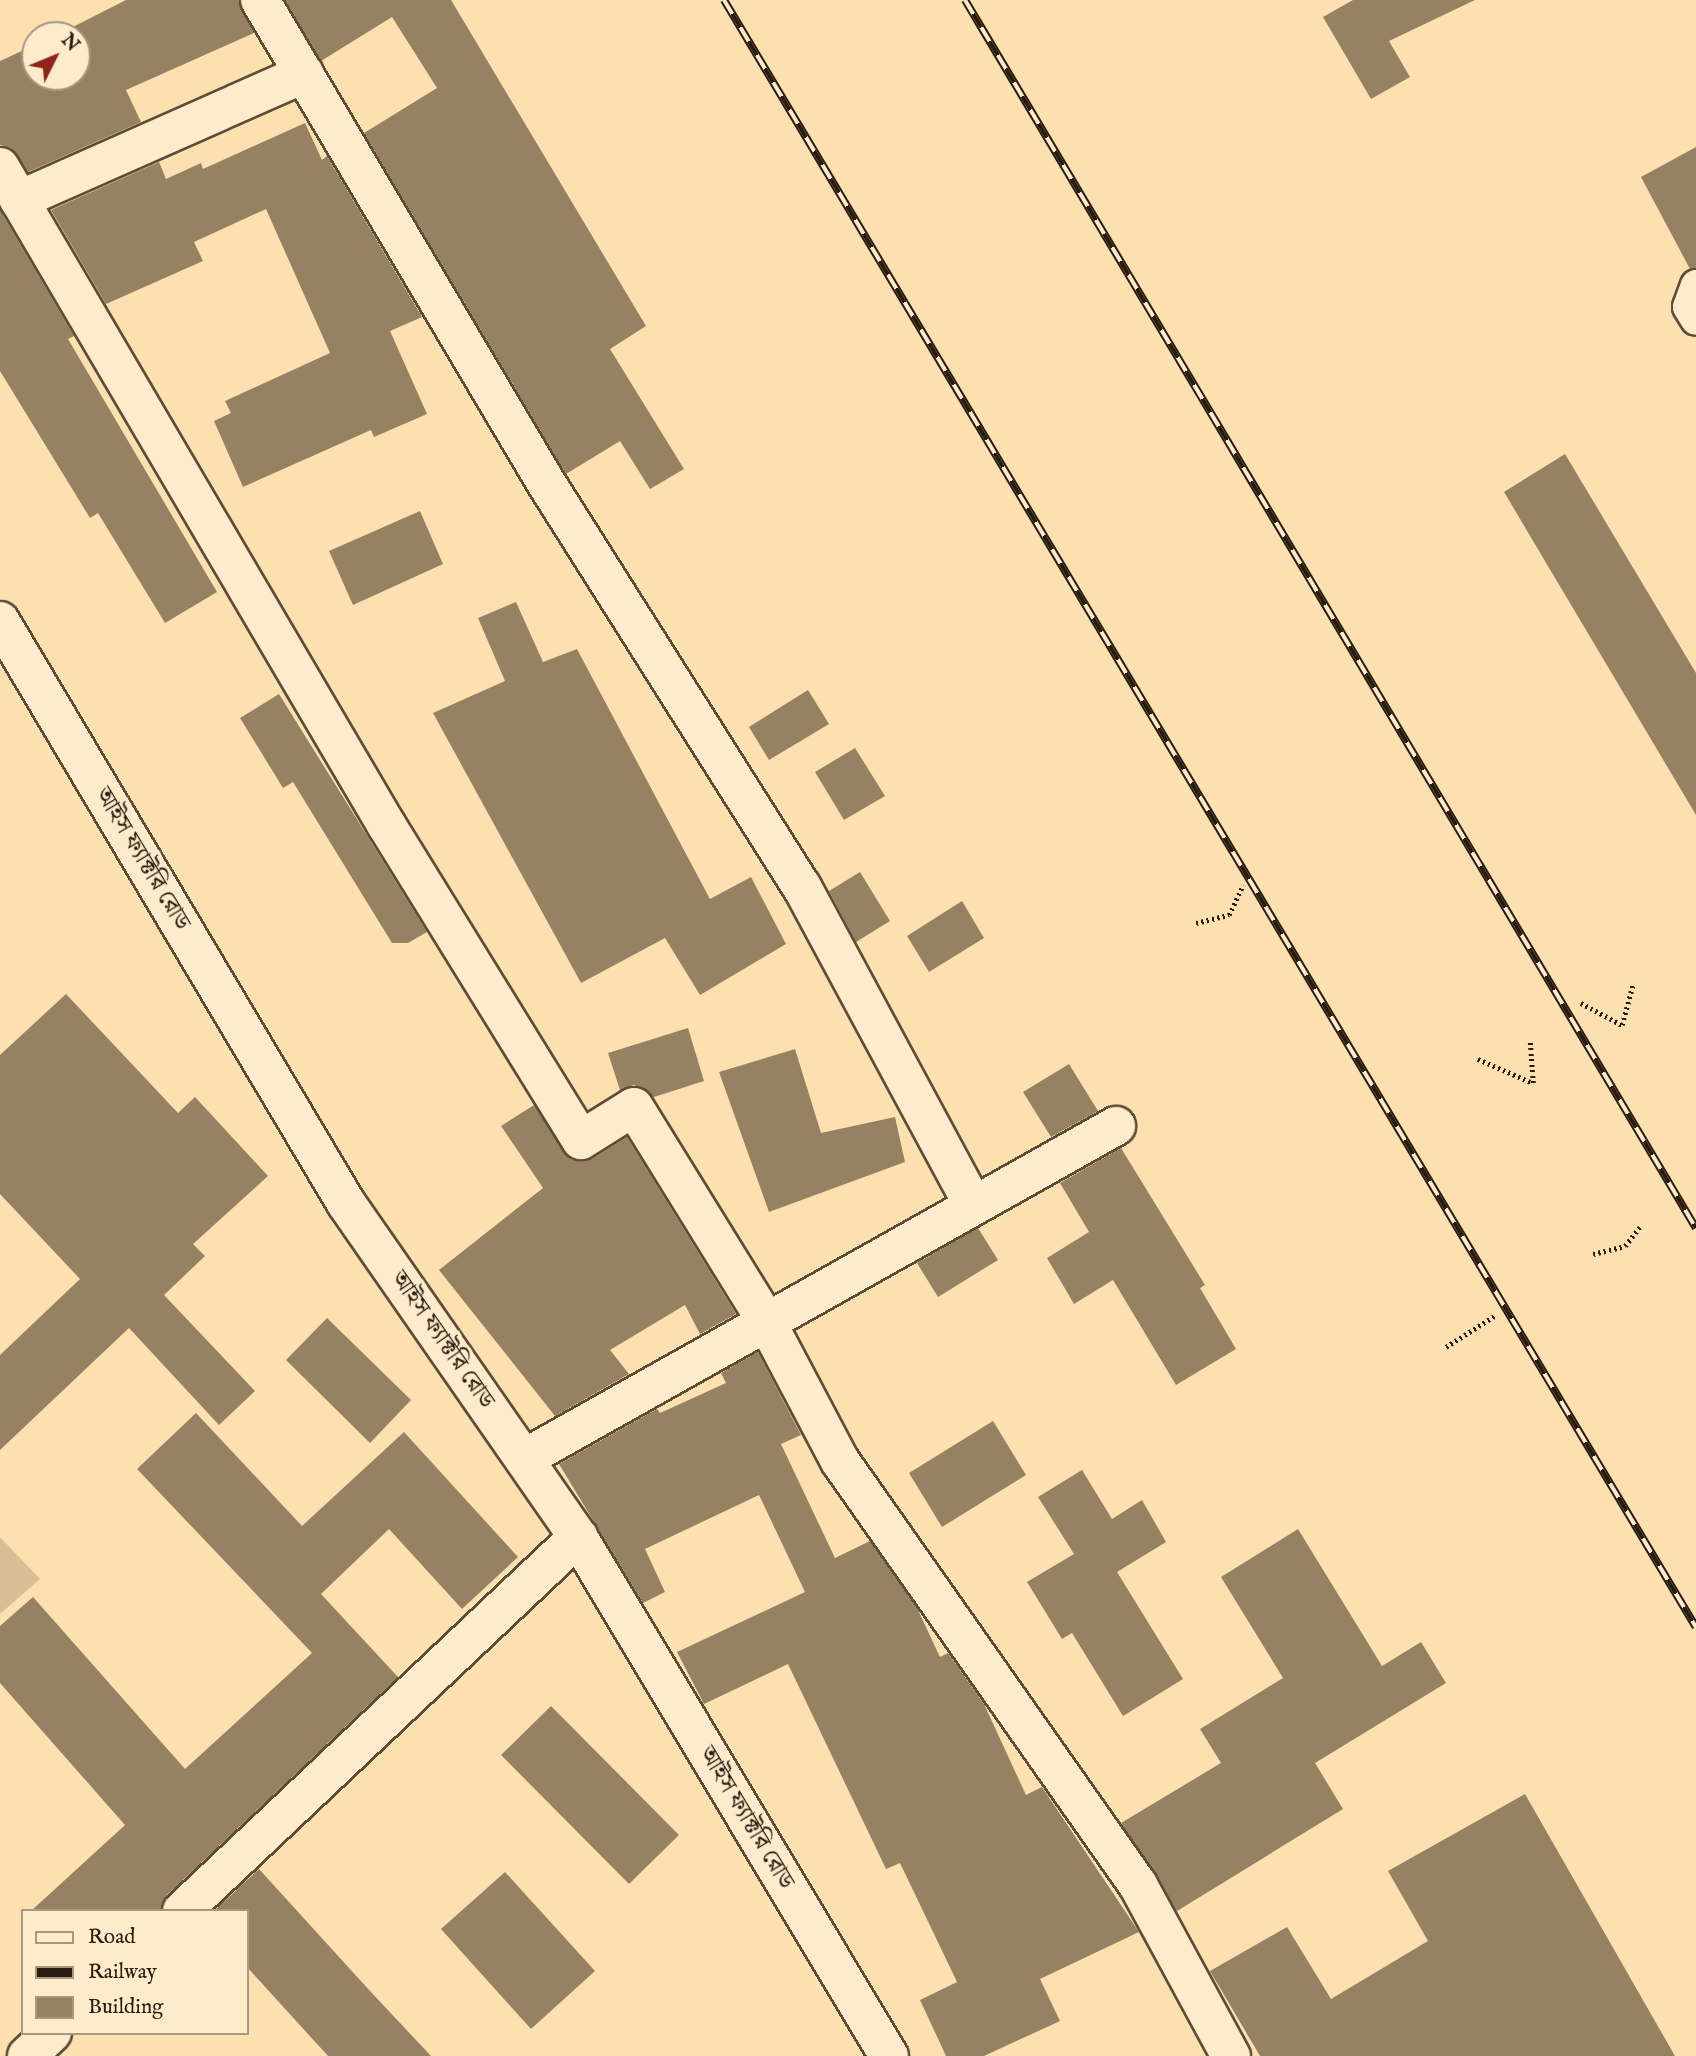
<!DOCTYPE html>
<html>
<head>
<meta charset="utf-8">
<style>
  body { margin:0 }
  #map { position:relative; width:1696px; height:2056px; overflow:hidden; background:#fce0b0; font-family:"IM FELL English","Noto Serif Bengali",serif }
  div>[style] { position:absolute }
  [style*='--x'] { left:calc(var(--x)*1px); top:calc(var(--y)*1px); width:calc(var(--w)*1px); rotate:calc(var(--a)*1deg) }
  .green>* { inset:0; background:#d8bf95 }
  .building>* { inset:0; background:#968263 }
  .path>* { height:4.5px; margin-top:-2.25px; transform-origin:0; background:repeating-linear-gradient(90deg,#271c0f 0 2px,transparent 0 5.5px) }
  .roads { filter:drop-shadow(2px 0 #5c4d37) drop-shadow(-2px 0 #5c4d37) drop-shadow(0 2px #5c4d37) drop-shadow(0 -2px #5c4d37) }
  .service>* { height:30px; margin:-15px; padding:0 15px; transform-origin:15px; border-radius:15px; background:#fdebcc }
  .minor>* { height:38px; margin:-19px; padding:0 19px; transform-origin:19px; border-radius:19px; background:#fdebcc }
  .tertiary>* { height:38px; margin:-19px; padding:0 19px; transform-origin:19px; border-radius:19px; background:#fdebcc }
  .rail>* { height:8px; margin-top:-4px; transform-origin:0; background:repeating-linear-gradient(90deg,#fdebcc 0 16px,#271c0f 0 32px); box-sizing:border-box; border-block:2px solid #271c0f }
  span { translate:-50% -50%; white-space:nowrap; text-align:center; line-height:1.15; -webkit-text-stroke:6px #fdebcc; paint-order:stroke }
  .street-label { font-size:24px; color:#271c0f }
  .legend { position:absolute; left:21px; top:1909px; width:228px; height:126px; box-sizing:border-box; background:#fdebcc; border:2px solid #a79880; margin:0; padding:9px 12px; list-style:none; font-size:21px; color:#271c0f }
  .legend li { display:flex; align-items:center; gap:14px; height:35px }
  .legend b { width:35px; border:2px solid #a79880 }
  .north { position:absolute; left:21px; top:21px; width:70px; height:70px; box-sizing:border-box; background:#fdebcc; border:2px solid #a79880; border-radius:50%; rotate:47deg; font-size:19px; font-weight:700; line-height:28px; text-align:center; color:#271c0f }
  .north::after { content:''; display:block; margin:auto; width:24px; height:32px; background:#8f2418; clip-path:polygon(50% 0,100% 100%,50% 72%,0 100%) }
</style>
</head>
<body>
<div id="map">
  <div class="green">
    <i style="clip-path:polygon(0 1537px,40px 1579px,0 1614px)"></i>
  </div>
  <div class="building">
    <i style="clip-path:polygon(126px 0,238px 0,254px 33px,126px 90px,141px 122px,28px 172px,11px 148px,0 145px,0 61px,35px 45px,35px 77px,77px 77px,77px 35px,57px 35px)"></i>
    <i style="clip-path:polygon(285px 0,451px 0,646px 326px,610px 349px,684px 469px,650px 489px,620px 441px,566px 474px,364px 133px,437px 88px,392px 17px,321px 61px)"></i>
    <i style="clip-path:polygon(1353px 0,1475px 0,1389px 41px,1410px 77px,1371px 99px,1323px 17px)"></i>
    <i style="clip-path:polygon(305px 123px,322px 160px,327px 156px,422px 317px,390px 331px,427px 414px,374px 437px,371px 430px,243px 487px,214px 421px,231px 413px,225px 401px,330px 353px,266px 209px,194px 242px,203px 261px,106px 304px,51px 210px,159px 162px,166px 179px,201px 163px,203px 169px)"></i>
    <i style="clip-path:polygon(1696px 147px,1696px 268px,1690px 269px,1641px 177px)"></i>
    <i style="clip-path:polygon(0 210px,74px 336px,68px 339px,217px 592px,165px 623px,98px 513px,90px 518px,0 371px)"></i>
    <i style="clip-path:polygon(1565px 454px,1696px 673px,1696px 815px,1504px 492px)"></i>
    <i style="clip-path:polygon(420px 511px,443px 564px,353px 605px,329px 551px)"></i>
    <i style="clip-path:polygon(516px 602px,543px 662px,577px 649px,710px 899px,751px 877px,786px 944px,700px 995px,665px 938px,581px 983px,433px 713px,505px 681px,478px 618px)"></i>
    <i style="clip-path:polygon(808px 690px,829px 724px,769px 760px,749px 727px)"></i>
    <i style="clip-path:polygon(279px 694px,427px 932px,408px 943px,392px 943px,293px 782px,283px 788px,240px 718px)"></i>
    <i style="clip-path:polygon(855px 748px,885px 796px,844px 820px,815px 772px)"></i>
    <i style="clip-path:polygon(860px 872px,890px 921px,856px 942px,829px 891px)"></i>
    <i style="clip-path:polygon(962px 901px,984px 938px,929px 972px,907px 936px)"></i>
    <i style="clip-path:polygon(66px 994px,178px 1113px,195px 1097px,268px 1176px,193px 1244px,205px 1256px,164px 1295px,255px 1391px,219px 1425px,129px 1328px,0 1450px,0 1355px,80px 1279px,0 1194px,0 1055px)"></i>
    <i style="clip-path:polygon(688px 1028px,704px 1081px,654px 1097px,634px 1085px,620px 1090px,608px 1053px)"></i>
    <i style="clip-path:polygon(795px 1049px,821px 1133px,895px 1117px,905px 1162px,769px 1212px,719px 1072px)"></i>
    <i style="clip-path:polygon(1069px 1064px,1098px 1111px,1051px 1137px,1023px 1092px)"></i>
    <i style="clip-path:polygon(534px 1105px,571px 1160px,592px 1159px,627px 1137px,736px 1314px,700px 1334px,685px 1305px,610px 1350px,629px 1374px,555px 1416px,439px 1270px,543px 1188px,501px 1126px)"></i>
    <i style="clip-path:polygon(1121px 1148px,1205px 1285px,1200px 1288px,1236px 1349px,1176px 1385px,1113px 1280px,1074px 1304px,1047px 1258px,1089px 1232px,1060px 1183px)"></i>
    <i style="clip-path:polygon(978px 1228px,998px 1260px,938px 1297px,917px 1263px)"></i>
    <i style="clip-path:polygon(327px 1318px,411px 1400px,370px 1443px,286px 1360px)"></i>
    <i style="clip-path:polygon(758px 1352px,801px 1435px,781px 1444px,835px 1558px,870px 1541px,917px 1608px,940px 1657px,948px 1653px,984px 1704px,1026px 1795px,1042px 1787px,1139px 1932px,1040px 1979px,1060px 2021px,984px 2056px,946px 2056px,920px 2000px,957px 1982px,900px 1863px,886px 1869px,788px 1664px,704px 1704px,677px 1652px,805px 1592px,759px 1495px,645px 1549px,665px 1592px,643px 1603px,559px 1464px,657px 1409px,660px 1413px,726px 1383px,721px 1373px)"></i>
    <i style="clip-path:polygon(196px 1413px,302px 1526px,404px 1432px,518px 1557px,462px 1609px,389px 1529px,321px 1594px,398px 1677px,167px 1895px,161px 1911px,31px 1911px,125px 1825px,0 1683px,0 1626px,33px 1597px,185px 1769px,312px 1653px,137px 1469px)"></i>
    <i style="clip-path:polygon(993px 1421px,1026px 1475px,942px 1527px,909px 1473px)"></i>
    <i style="clip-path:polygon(1082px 1470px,1112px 1519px,1142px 1500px,1166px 1542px,1117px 1572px,1183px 1679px,1123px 1716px,1072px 1633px,1062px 1639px,1027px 1582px,1074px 1554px,1038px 1497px)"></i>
    <i style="clip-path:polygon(1298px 1529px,1382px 1666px,1421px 1642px,1446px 1683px,1315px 1763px,1343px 1809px,1177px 1911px,1121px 1823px,1221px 1763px,1200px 1729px,1283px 1678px,1221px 1577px)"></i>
    <i style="clip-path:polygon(551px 1706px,679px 1835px,629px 1884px,501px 1755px)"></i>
    <i style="clip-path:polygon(1525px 1794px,1675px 2056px,1260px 2056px,1210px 1971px,1287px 1927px,1331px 1999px,1428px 1941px,1388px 1871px)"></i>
    <i style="clip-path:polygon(259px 1869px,370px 1991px,431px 2056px,328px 2056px,247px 1967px,247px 1911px,214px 1911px)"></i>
    <i style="clip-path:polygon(505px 1872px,595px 1971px,531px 2029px,441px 1929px)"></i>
  </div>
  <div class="path">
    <i style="--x:1196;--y:923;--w:34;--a:-14"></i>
    <i style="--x:1229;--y:915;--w:33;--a:-65"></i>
    <i style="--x:1581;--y:1003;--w:47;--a:28.2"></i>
    <i style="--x:1622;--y:1025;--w:42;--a:-75"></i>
    <i style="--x:1478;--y:1059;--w:60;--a:23.6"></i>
    <i style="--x:1533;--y:1083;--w:42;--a:-94.1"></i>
    <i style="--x:1593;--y:1254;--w:33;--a:-14"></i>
    <i style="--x:1625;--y:1246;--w:24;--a:-52"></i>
    <i style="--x:1446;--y:1347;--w:59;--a:-32.6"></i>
  </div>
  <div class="roads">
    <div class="service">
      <i style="--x:1696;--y:285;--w:23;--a:110"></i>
      <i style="--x:1688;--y:307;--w:15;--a:58"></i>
    </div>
    <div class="minor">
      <i style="--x:260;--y:0;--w:559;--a:59.35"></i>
      <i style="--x:545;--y:481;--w:481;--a:57.7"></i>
      <i style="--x:802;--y:887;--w:360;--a:61.7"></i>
      <i style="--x:0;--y:167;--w:764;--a:59.58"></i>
      <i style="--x:387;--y:826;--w:369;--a:58.3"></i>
      <i style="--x:581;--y:1140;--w:62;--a:-31.9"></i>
      <i style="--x:634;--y:1107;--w:249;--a:58.3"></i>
      <i style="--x:765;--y:1319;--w:161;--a:62.2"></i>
      <i style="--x:840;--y:1461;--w:518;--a:54.9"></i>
      <i style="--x:1138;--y:1885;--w:195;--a:61.5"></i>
      <i style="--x:19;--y:200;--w:312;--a:-23.9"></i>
      <i style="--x:525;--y:1458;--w:678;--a:-29.33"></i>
      <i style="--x:182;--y:1911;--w:545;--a:-43.36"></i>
      <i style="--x:27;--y:2056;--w:34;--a:-43"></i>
    </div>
    <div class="tertiary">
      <i style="--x:0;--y:621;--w:677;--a:59.27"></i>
      <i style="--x:346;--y:1203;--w:407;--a:55.2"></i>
      <i style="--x:578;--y:1537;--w:605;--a:59.07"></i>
    </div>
  </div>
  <div class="rail">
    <i style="--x:724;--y:0;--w:1895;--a:59.15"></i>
    <i style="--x:965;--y:0;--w:1429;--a:59.24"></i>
  </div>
  <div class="street-label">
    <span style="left:142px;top:859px;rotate:59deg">আইস ফ্যাক্টরি রোড</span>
    <span style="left:442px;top:1340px;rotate:55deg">আইস ফ্যাক্টরি রোড</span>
    <span style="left:746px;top:1818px;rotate:59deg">আইস ফ্যাক্টরি রোড</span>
  </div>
  <ul class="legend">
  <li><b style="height:9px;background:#fdebcc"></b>Road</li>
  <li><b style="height:9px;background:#271c0f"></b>Railway</li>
  <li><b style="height:19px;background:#968263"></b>Building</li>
  </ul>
  <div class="north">N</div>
</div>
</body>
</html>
